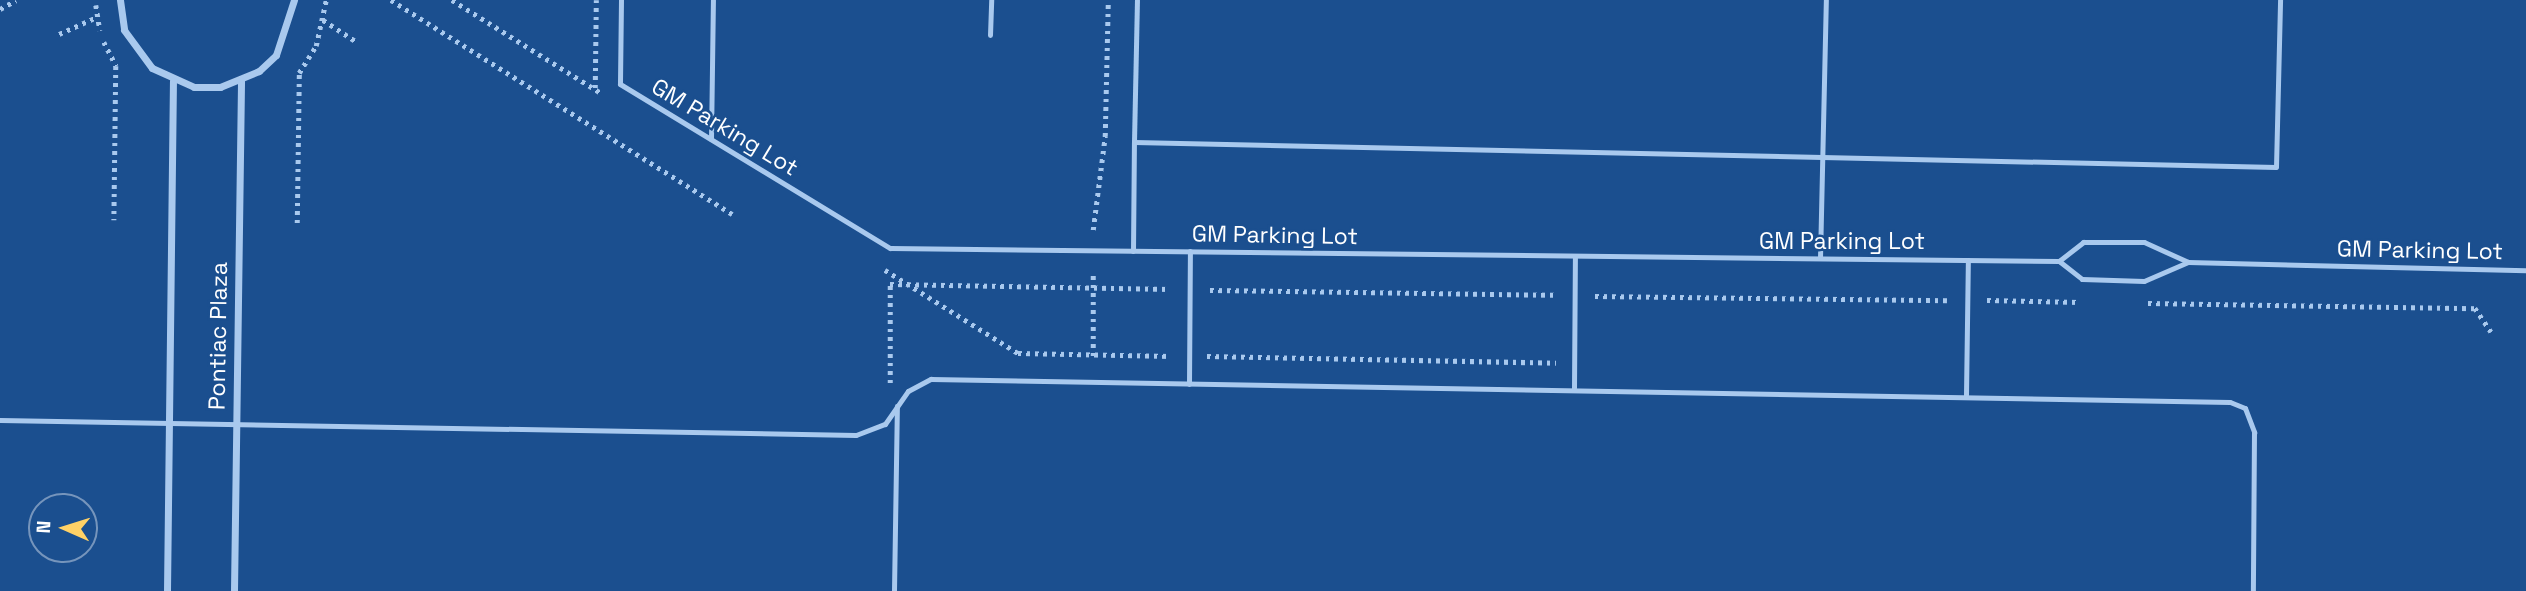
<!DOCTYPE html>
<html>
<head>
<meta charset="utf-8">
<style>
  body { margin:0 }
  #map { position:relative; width:2526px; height:591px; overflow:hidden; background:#1b4f8f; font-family:"Space Grotesk",sans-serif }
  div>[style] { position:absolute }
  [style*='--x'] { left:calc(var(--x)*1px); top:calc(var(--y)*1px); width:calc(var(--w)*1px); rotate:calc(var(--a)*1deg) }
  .path>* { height:4.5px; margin-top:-2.25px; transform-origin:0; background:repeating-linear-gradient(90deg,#a9c9ee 0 3.5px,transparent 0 8.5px) }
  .lane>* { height:5px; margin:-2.5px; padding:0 2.5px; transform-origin:2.5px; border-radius:2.5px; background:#a9c9ee }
  .street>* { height:7px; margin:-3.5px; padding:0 3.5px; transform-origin:3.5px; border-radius:3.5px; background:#a9c9ee }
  span { translate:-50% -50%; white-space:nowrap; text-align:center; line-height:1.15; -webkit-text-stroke:5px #1b4f8f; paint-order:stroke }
  .street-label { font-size:23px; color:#fff }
  .north { position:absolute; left:28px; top:493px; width:70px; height:70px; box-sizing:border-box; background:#1b4f8f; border:2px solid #7695bc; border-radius:50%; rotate:273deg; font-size:19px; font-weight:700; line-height:28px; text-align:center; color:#fff }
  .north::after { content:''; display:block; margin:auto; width:24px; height:32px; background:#ffd166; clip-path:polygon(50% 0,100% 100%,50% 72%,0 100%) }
</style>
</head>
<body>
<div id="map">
  <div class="path">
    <i style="--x:391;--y:0;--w:403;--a:32.1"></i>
    <i style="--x:452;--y:0;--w:176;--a:32"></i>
    <i style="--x:96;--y:5;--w:26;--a:81"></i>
    <i style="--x:0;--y:9;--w:18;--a:-29"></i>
    <i style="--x:323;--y:20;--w:38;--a:33"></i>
    <i style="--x:59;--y:34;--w:42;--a:-24.1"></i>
    <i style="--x:104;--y:42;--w:27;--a:63"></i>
    <i style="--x:116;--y:66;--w:154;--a:90.7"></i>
    <i style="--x:595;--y:88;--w:88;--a:-89.3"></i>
    <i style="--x:297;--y:223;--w:150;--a:-89.2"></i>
    <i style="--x:299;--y:73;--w:32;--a:-58"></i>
    <i style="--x:316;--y:46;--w:47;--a:-77.7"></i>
    <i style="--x:1093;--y:230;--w:95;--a:-82.7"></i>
    <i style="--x:1105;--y:136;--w:136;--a:-88.7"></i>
    <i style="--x:885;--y:270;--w:157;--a:32"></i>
    <i style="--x:1018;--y:353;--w:153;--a:1.1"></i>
    <i style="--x:1210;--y:290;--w:345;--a:0.8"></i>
    <i style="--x:1595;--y:296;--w:352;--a:0.7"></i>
    <i style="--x:1987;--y:300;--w:93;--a:1.2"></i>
    <i style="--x:2148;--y:303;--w:327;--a:0.9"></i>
    <i style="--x:2475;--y:308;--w:29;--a:56"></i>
    <i style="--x:1093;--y:356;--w:85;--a:-90"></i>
    <i style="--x:1207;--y:356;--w:349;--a:1.1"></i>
    <i style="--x:890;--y:383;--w:99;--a:-90"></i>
    <i style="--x:890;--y:284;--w:280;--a:1"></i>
  </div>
  <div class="lane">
    <i style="--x:621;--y:0;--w:84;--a:90.7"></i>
    <i style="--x:620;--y:84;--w:316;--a:31.3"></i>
    <i style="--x:890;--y:248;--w:1169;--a:0.64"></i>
    <i style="--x:2059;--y:261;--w:29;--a:38"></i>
    <i style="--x:2082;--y:279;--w:62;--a:1.8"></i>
    <i style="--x:2144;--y:281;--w:48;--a:-23.4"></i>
    <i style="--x:2188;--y:262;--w:338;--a:1.4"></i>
    <i style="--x:990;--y:35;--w:35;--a:-88"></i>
    <i style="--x:711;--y:139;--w:139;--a:-89.2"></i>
    <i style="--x:1134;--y:142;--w:142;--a:-88.8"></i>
    <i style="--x:1133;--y:251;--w:109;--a:-89.5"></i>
    <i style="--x:1134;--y:142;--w:1142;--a:1.25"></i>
    <i style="--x:2276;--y:167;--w:167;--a:-88.6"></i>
    <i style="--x:1820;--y:258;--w:258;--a:-88.7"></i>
    <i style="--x:2059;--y:261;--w:31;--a:-38"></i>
    <i style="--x:2083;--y:242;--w:61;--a:0"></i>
    <i style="--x:2144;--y:242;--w:48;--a:24.4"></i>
    <i style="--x:1189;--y:384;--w:133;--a:-89.6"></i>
    <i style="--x:1574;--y:388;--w:131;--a:-89.6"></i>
    <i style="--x:1966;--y:395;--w:135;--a:-89.2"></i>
    <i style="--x:0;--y:420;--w:856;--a:1"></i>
    <i style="--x:856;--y:435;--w:31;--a:-21"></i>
    <i style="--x:885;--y:424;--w:40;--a:-55.1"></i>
    <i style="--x:908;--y:391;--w:26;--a:-28"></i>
    <i style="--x:931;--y:379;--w:1299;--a:1.01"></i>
    <i style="--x:2230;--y:402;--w:16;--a:22"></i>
    <i style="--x:2245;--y:408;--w:26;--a:69"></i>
    <i style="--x:2254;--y:432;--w:159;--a:90.4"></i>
    <i style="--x:894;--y:591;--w:185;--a:-89.1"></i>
  </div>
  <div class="street">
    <i style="--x:120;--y:0;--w:30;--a:82"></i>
    <i style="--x:124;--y:30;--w:47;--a:53.6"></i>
    <i style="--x:152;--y:68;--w:46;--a:24.3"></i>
    <i style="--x:194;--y:87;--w:26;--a:0"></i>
    <i style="--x:220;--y:87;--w:42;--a:-22.3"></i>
    <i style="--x:259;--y:71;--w:23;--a:-43"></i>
    <i style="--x:276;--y:55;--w:58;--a:-71.9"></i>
    <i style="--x:167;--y:591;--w:510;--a:-89.33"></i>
    <i style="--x:234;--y:591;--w:510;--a:-89.21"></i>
  </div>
  <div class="street-label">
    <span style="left:725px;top:127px;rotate:31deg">GM Parking Lot</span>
    <span style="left:1275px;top:235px;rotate:1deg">GM Parking Lot</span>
    <span style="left:1842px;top:241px">GM Parking Lot</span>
    <span style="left:2420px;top:250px;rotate:1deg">GM Parking Lot</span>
    <span style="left:218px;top:336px;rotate:-89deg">Pontiac Plaza</span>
  </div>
  <div class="north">N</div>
</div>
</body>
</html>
